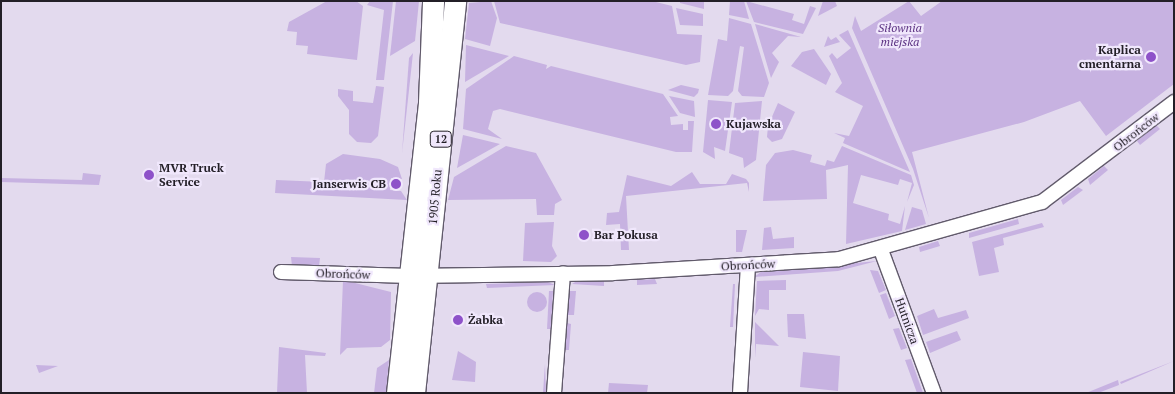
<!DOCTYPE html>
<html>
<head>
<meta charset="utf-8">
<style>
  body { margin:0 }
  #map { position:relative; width:1175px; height:394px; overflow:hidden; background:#e3daee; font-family:"PT Serif",serif }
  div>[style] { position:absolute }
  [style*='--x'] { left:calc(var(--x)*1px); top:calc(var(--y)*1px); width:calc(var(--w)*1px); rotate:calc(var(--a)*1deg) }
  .green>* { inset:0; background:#c7b2e1 }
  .round { border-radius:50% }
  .roads { filter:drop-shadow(1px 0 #615a6b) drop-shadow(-1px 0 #615a6b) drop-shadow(0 1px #615a6b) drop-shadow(0 -1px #615a6b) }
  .street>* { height:14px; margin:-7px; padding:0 7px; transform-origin:7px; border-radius:7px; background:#fff }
  .primary>* { height:21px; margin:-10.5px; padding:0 10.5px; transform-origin:10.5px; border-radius:10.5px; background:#fff }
  .dots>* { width:14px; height:14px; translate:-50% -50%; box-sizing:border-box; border:2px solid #f0e7fc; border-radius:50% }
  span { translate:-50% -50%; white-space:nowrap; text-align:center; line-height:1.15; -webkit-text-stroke:4.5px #f0e7fc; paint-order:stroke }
  .shield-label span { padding:1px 4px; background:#f0e7fc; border:1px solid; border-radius:4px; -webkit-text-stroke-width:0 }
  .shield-label { font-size:11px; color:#231f27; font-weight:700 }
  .park-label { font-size:12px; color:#5c3383; font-style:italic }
  .poi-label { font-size:12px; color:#231f27; font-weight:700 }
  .right { translate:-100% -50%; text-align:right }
  .left { translate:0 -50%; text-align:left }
  .street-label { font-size:12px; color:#231f27 }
  .frame { position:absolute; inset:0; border:2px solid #231f27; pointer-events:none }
</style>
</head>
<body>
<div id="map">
  <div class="green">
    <i style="clip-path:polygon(327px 1px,356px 1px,363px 6px,357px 60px,307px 54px,308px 46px,296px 45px,297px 32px,287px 31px,289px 22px)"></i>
    <i style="clip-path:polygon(370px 1px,393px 1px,384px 80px,376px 80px,384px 10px,367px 5px)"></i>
    <i style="clip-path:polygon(396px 1px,419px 1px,415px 41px,390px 56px)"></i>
    <i style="clip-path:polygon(491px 1px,497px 18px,490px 46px,465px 39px,469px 3px)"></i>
    <i style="clip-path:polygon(494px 1px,652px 1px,672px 6px,677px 34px,702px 35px,700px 62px,686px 65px,500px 23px)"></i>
    <i style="clip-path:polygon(704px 1px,704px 9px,680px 3px,680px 1px)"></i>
    <i style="clip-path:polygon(730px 1px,744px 1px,749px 19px,729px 15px)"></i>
    <i style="clip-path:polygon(746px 1px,794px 14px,792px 20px,804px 24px,810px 6px,816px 8px,803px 34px,754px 22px)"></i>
    <i style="clip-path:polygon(823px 1px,835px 1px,837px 6px,818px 16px)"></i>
    <i style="clip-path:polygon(909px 1px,921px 16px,942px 1px,1174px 1px,1174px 84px,1106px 136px,1080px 101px,1024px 122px,912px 152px,929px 218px,913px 169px,852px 28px,855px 16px,861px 31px)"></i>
    <i style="clip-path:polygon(676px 8px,703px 14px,703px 26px,680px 25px)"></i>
    <i style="clip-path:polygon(729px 18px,751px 24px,769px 83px,764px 97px,742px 96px,738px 91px,744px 47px,740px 46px,733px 91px,728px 96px,708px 95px,718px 39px,727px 41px)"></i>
    <i style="clip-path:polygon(755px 24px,801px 37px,788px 36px,772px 53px,779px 62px,771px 78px)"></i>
    <i style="clip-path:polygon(848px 30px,910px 172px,843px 143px,845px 138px,834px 133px,849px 136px,863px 106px,835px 92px,842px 83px,829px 56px,832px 53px,837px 59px,851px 48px,839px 35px)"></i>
    <i style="clip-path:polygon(828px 36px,831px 40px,836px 37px,840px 42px,824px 47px)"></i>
    <i style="clip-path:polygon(466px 45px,509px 56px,465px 82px)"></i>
    <i style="clip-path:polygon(814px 49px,831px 74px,826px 85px,791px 66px,802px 52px)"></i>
    <i style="clip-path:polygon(413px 53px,409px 90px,402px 153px,409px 58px)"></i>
    <i style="clip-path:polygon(514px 56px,547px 65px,546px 69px,551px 66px,663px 94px,678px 116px,670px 117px,671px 125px,683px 124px,683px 130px,688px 130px,688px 121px,694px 121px,692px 152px,676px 152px,500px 109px,493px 111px,488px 129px,502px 139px,463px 129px,466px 89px)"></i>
    <i style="clip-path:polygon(681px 85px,699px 89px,698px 93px,694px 97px,668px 90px)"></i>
    <i style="clip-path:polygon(376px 86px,384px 87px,378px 136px,371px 143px,357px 142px,349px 134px,349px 110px,338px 96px,338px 89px,353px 91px,353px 101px,373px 103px)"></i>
    <i style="clip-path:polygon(669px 96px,694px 101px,695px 117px,680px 113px)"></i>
    <i style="clip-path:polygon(708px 100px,732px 102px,725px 151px,714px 147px,715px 159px,703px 152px)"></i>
    <i style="clip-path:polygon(762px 101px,756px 160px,744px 168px,743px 158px,729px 153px,735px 103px)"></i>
    <i style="clip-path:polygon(778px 103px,795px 112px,782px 139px,772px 142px,767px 137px,768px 126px)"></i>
    <i style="clip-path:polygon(1156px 125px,1160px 129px,1140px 145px,1137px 141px)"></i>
    <i style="clip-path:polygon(463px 135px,500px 144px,457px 168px)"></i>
    <i style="clip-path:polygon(506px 146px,536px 153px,562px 200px,555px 204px,554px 215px,537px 215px,536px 199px,448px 200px,454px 177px)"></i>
    <i style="clip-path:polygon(842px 146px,911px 175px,914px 185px,907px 202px,912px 183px,900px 179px,898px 185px,861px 175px,853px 203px,889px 214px,888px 220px,900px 224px,905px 206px,902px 231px,846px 244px,848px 165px,826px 170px,827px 199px,763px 201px,766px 165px,775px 153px,793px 150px,812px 155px,810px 162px,825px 166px,827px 160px,834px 162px)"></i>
    <i style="clip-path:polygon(343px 154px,380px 159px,398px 167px,402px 179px,391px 178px,390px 190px,401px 191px,407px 200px,275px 193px,276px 180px,324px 182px,326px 164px)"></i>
    <i style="clip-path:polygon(1104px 166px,1108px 170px,1090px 185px,1088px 179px)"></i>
    <i style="clip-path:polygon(692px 172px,700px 184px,726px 184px,732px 174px,746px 179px,749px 183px,749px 192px,747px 183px,626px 196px,629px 250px,621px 250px,620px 224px,606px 225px,607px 213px,619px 212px,627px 175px,671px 186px)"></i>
    <i style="clip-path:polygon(83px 173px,101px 175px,99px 185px,1px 182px,1px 178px,82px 180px)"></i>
    <i style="clip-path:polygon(1078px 187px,1083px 190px,1063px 205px,1061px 200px)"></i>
    <i style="clip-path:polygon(912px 207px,922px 210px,926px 224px,905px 230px)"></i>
    <i style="clip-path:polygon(1018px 219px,1019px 224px,969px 238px,969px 233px)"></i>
    <i style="clip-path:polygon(554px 222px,552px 246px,557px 256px,551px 262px,523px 261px,525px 223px)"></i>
    <i style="clip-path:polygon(1042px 223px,1044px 227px,1003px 238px,1004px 245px,994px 248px,999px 272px,979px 276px,972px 242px)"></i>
    <i style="clip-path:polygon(771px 227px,773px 239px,794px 237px,794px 248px,762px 250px,764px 228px)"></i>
    <i style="clip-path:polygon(736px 230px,747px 230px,742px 252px,736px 252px)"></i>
    <i style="clip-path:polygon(938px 241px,940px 246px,920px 252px,919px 247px)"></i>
    <i style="clip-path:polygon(291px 257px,320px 258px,319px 266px,292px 266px)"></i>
    <i style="clip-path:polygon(877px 261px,838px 271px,754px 277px,761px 272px)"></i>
    <i style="clip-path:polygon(870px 270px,878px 271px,886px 290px,879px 293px)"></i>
    <i style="clip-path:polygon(343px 280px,391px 292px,390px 340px,381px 347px,347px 348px,340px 355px)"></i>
    <i style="clip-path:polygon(637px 280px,655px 279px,657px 284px,637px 285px)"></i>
    <i style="clip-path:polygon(786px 280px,786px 290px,769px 290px,769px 310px,759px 309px,755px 316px,757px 281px)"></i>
    <i style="clip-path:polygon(577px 281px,604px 281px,604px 286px,572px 284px)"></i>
    <i style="clip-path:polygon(548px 282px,555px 285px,487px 288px,486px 284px)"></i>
    <i style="clip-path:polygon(733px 284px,735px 284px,733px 327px,730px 327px)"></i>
    <i style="clip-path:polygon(549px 291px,553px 291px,551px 329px,547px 329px)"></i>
    <i style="clip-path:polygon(569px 291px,576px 291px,574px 315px,567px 315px)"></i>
    <i class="round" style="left:527px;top:292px;width:20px;height:20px"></i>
    <i style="clip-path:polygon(886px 293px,895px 316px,889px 319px,880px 295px)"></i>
    <i style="clip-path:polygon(934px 309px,938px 318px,966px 310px,969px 318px,923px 335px,917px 316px)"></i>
    <i style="clip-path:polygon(787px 314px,804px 314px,806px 339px,788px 337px)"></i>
    <i style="clip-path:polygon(755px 322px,779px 346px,756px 344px,755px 358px)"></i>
    <i style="clip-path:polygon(567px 323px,571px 324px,569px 350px,565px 350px)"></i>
    <i style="clip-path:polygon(899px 328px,907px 348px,901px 350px,893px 329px)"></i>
    <i style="clip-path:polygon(957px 331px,961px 340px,930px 353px,926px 342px)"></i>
    <i style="clip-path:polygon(279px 347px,326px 353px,325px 356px,305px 355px,307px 393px,277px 393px)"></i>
    <i style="clip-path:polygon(458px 351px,476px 362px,475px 382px,452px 380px)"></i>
    <i style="clip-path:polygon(803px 352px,840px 356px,838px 391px,800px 387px)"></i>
    <i style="clip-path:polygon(911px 359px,923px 393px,917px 393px,905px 360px)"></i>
    <i style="clip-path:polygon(389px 360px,386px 393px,374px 393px,377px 368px)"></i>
    <i style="clip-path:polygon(1174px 361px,1121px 384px,1120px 382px)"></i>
    <i style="clip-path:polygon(545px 364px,546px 393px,543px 393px)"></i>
    <i style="clip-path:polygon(36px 365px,58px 366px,39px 373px)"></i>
    <i style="clip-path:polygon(1118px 380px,1119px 385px,1098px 393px,1086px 393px)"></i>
    <i style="clip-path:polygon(609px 383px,648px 385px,647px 393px,608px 393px)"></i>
  </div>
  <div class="roads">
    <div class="street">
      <i style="--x:881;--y:250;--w:153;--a:69.7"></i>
      <i style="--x:281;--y:272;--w:129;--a:1.8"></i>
      <i style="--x:410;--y:276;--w:203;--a:-0.8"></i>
      <i style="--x:613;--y:273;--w:226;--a:-3.5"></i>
      <i style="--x:839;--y:259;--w:211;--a:-15.7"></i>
      <i style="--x:1042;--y:202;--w:166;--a:-37.1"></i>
      <i style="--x:554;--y:393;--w:120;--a:-85.7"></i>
      <i style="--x:740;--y:393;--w:128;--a:-86.4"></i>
    </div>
    <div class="primary">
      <i style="--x:397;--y:393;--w:293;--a:-83.7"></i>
      <i style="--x:429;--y:102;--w:101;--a:-87.7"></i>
      <i style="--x:414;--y:393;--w:394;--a:-84"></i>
    </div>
  </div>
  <div class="dots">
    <i style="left:1151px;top:57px;background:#8e52c9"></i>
    <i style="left:716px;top:124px;background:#8e52c9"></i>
    <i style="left:149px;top:175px;background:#8e52c9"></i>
    <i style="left:396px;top:184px;background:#8e52c9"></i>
    <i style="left:584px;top:235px;background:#8e52c9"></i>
    <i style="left:458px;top:320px;background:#8e52c9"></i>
  </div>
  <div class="shield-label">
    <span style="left:441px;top:139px">12</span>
  </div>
  <div class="park-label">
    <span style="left:900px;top:35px">Siłownia<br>miejska</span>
  </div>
  <div class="poi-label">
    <span class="right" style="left:1141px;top:57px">Kaplica<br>cmentarna</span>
    <span class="left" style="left:726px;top:124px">Kujawska</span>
    <span class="left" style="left:159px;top:175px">MVR Truck<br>Service</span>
    <span class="right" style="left:386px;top:184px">Janserwis CB</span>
    <span class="left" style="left:594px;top:235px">Bar Pokusa</span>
    <span class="left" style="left:468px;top:320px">Żabka</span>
  </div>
  <div class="street-label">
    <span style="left:1136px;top:132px;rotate:-38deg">Obrońców</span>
    <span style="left:435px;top:197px;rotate:-85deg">1905 Roku</span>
    <span style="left:748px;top:265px;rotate:-3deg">Obrońców</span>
    <span style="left:343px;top:274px;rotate:2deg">Obrońców</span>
    <span style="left:907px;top:321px;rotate:70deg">Hutnicza</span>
  </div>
  <div class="frame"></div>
</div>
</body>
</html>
